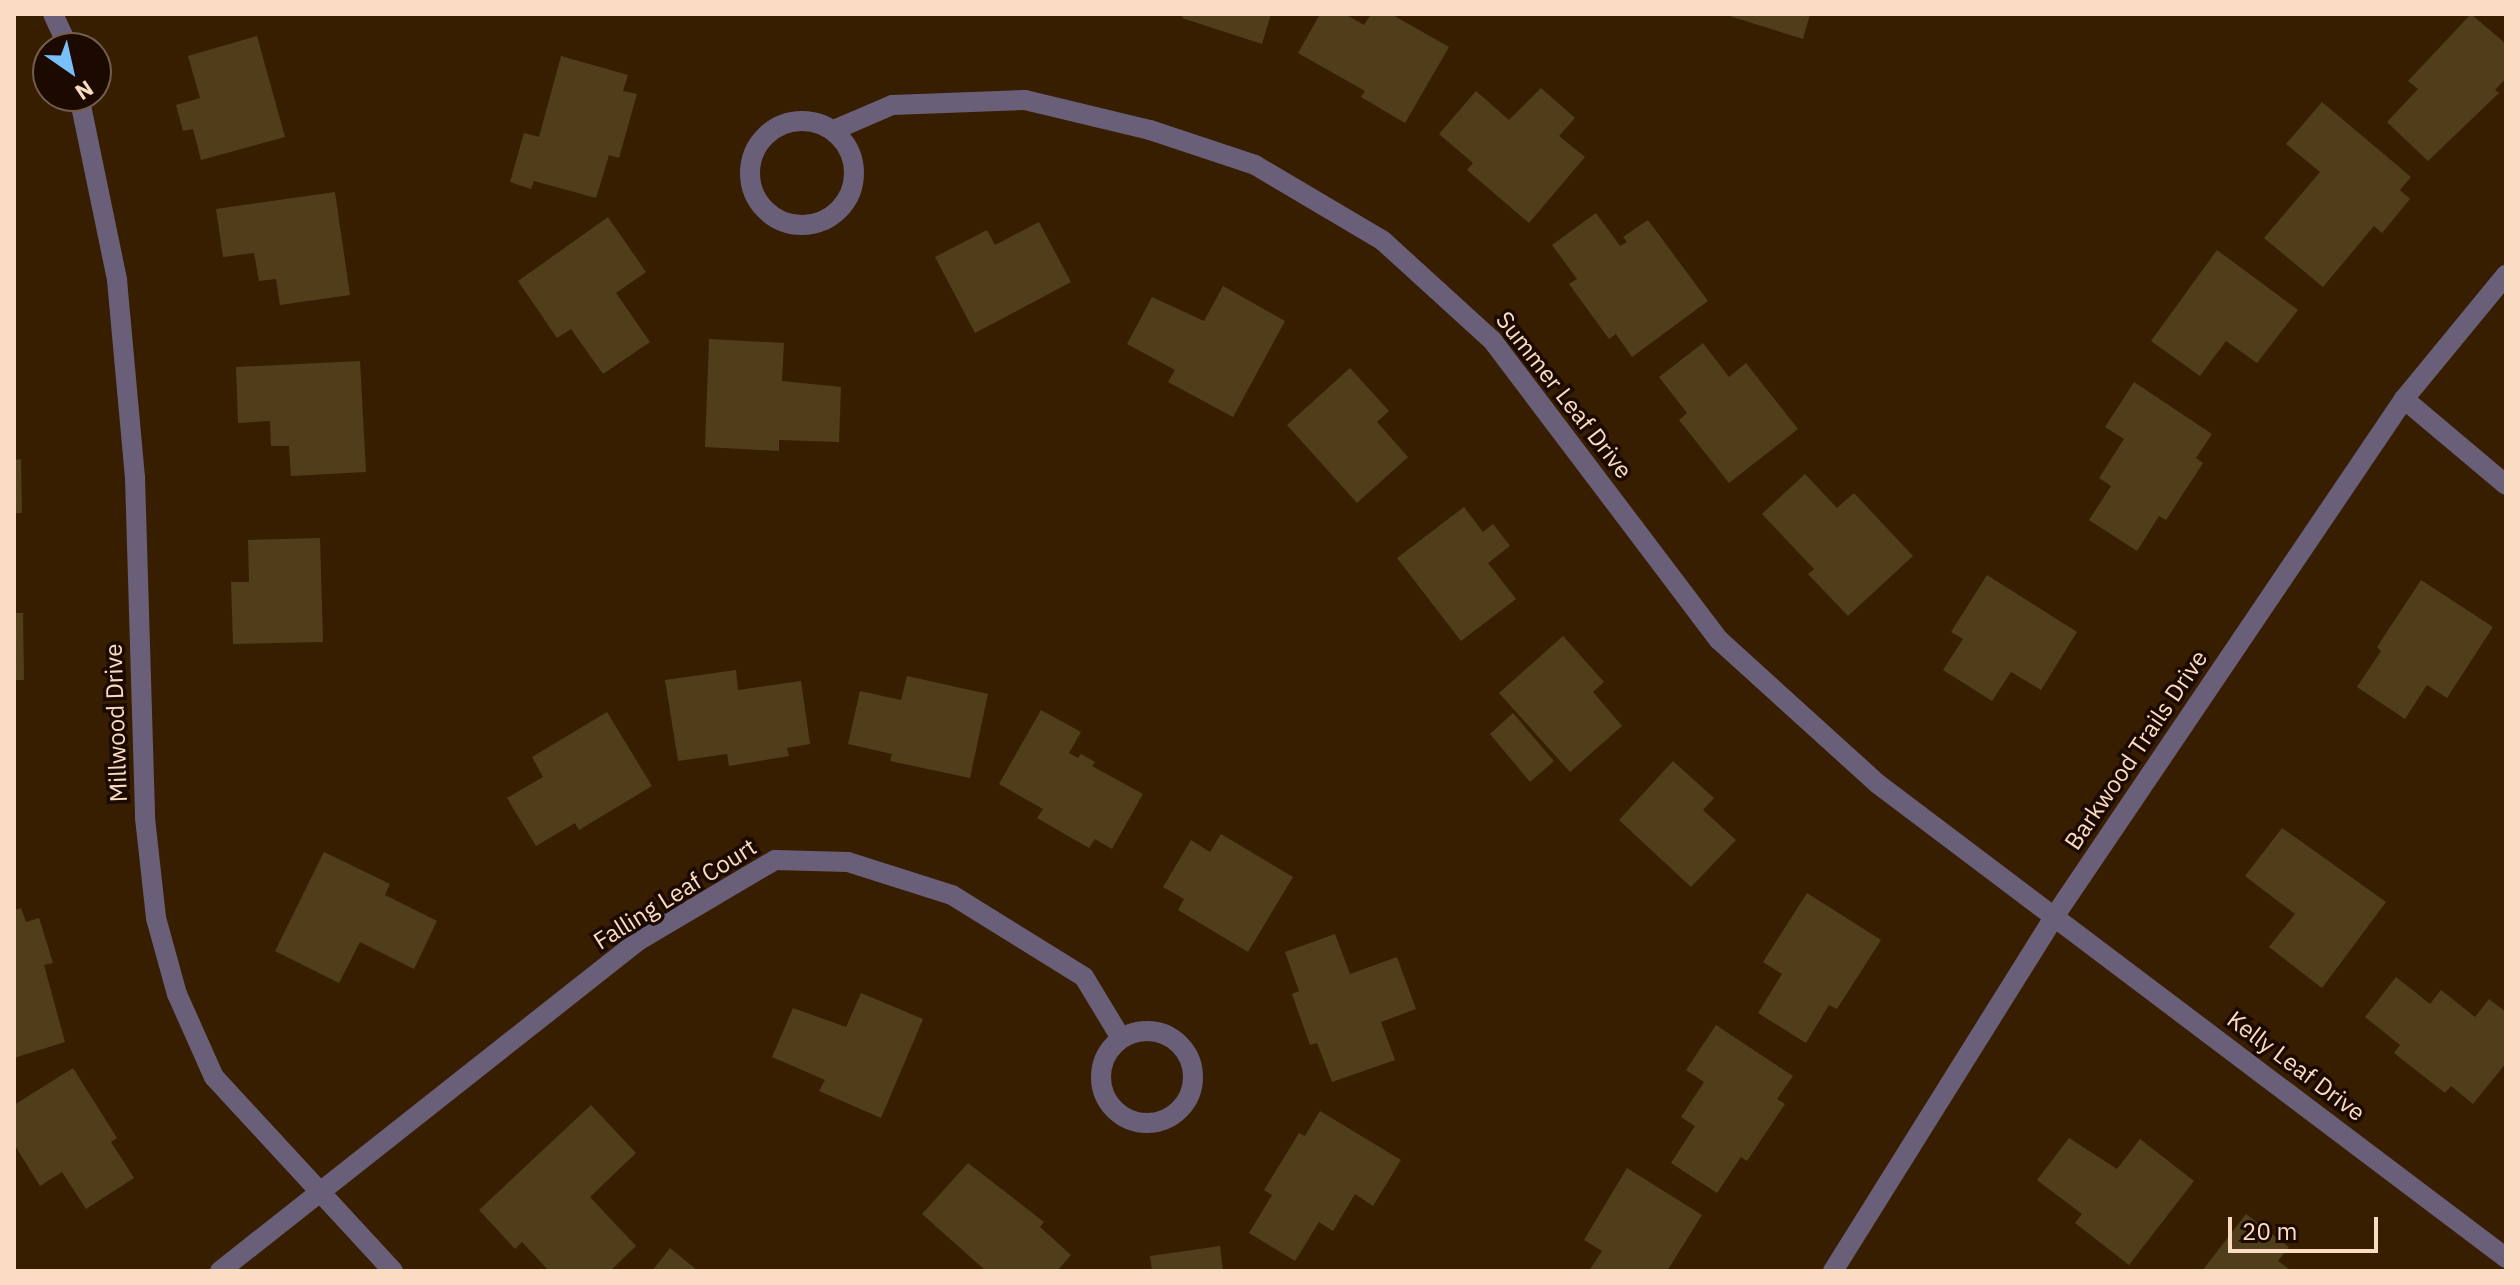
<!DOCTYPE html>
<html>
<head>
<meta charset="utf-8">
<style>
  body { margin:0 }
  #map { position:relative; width:2520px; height:1285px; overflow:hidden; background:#381e01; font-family:"IBM Plex Sans",sans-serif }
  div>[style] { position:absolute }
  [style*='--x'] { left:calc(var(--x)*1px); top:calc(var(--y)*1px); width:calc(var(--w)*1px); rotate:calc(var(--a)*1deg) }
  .building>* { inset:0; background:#4f3e19 }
  .minor>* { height:20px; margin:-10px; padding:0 10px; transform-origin:10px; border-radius:10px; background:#6a5f79 }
  .minor>.ring { margin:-10px; padding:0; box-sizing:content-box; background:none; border:20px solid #6a5f79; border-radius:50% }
  span { translate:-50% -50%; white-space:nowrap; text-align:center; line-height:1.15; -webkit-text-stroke:7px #1c0900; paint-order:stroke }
  .street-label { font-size:24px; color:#f9dcc1 }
  .frame { position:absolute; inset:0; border:16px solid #f9dcc1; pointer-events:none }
  .north { position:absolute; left:32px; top:32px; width:80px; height:80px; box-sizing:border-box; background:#1c0900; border:2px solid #745d4d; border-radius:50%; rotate:146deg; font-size:22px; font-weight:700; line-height:32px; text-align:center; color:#f9dcc1 }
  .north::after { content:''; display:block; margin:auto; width:28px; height:36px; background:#79bff8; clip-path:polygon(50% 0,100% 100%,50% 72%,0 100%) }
  .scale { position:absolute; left:2228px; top:1217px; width:150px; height:36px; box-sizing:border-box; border:4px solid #f9dcc1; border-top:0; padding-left:10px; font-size:24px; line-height:28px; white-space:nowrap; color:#f9dcc1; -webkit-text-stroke:6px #1c0900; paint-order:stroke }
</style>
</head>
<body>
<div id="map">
  <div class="building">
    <i style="clip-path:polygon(1184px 14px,1271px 14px,1262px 44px,1182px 18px)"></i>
    <i style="clip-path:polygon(1320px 14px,1345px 14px,1364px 25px,1371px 14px,1391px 14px,1449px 47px,1405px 123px,1361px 97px,1365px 91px,1298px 53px)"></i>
    <i style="clip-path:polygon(1723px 14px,1810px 14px,1803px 39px)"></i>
    <i style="clip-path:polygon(2471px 14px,2506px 44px,2506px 78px,2495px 90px,2499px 93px,2428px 161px,2387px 122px,2418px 89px,2408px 81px)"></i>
    <i style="clip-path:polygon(257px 36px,285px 137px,201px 160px,193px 129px,183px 131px,176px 105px,200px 98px,188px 56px)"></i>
    <i style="clip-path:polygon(561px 56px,628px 75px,623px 91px,637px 94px,619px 158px,609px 155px,596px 198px,534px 181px,531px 189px,510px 182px,524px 133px,539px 137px)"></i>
    <i style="clip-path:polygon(1541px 88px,1575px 118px,1559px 136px,1585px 157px,1529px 223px,1467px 170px,1473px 163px,1439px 134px,1476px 91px,1509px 120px)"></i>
    <i style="clip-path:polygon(2322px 102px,2411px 177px,2400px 190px,2410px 199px,2382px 233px,2374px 226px,2323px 287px,2264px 238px,2320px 172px,2286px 144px)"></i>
    <i style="clip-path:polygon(335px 192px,350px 295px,280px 305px,276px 279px,259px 281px,254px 253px,223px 257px,216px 209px)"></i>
    <i style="clip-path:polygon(1596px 213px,1620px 246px,1627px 242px,1623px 237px,1648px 220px,1708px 301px,1632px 357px,1616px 334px,1609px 339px,1569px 284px,1577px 279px,1552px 245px)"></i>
    <i style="clip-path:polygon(608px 217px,646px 272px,616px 293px,650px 342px,603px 374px,571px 329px,557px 338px,518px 281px)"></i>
    <i style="clip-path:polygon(1039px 222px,1071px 282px,975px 333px,935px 257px,987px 230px,995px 245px)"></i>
    <i style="clip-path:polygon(2217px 250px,2298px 310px,2257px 363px,2226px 341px,2200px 376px,2151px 341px)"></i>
    <i style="clip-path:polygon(1223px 286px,1285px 321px,1233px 417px,1168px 382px,1175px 370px,1127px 344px,1152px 297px,1204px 321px)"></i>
    <i style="clip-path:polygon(709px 339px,784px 343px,782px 381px,841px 387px,839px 442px,779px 440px,779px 451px,705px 447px)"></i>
    <i style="clip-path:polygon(1703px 343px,1729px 377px,1746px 363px,1798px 429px,1729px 483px,1679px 420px,1687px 413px,1659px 377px)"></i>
    <i style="clip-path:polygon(360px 361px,366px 472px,291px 476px,289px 446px,271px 446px,270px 421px,238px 423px,236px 367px)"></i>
    <i style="clip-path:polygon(1350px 368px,1389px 411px,1377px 422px,1408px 457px,1357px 503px,1287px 425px)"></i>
    <i style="clip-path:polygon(2134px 382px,2212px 434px,2196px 458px,2203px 463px,2166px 520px,2159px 516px,2137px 551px,2089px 520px,2111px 486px,2099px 478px,2124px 439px,2105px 427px)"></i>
    <i style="clip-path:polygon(21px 459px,22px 513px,14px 513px,14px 460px)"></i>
    <i style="clip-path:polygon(1805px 474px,1837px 508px,1854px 493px,1913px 556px,1848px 616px,1808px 574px,1814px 569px,1762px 514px)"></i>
    <i style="clip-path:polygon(1464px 507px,1483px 532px,1493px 524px,1510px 546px,1488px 563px,1516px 599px,1461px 641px,1397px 558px)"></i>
    <i style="clip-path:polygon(320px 538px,323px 642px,233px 644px,231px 582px,249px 582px,248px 540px)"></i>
    <i style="clip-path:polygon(1987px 575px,2077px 632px,2041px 690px,2011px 672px,1992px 701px,1943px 670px,1963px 639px,1951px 632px)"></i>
    <i style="clip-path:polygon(2421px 580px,2493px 627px,2447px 698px,2427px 685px,2405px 719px,2357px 687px,2381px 651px,2377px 647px)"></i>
    <i style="clip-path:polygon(14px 613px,23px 613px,24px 680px,14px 680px)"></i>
    <i style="clip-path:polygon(1563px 636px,1604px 682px,1593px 692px,1622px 726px,1570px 772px,1499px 693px)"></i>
    <i style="clip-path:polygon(736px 670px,738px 690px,801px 681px,810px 744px,787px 748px,789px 756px,729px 766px,727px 754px,678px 761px,665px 680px)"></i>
    <i style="clip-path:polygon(907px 676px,988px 694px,970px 778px,890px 761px,892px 754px,848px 744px,860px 691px,901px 700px)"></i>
    <i style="clip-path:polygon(1041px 710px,1081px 732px,1069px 753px,1078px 758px,1081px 754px,1095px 762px,1092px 766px,1143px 794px,1112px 849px,1095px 839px,1089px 848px,1037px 818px,1043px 809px,999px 784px)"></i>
    <i style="clip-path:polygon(607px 712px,652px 786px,579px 830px,575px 823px,536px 846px,507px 798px,543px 777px,532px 757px)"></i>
    <i style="clip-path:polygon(1513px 713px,1554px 761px,1530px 782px,1490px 734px)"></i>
    <i style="clip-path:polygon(1673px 761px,1714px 798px,1703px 810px,1736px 840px,1691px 887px,1619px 820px)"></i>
    <i style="clip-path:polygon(2282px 828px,2386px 902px,2322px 988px,2269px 947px,2295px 914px,2245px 876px)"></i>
    <i style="clip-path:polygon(1221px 834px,1293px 877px,1248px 952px,1178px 910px,1184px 899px,1163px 887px,1191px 840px,1210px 852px)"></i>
    <i style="clip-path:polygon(324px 852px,390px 884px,385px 895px,437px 921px,414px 969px,360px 942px,339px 983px,275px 951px)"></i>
    <i style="clip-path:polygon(1807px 893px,1881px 940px,1837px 1009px,1829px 1005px,1806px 1043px,1758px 1013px,1782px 974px,1763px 962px)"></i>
    <i style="clip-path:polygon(21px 908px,26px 922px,39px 918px,53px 963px,44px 965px,65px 1042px,14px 1058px,14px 910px)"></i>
    <i style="clip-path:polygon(1335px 934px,1350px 974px,1397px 957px,1416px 1009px,1381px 1022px,1395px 1060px,1332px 1082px,1317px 1043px,1310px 1045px,1292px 994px,1299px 991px,1285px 952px)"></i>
    <i style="clip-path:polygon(2396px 977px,2430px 1004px,2441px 990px,2475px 1017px,2489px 999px,2506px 1012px,2506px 1063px,2473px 1104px,2451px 1086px,2445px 1093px,2394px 1053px,2400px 1045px,2365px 1017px)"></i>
    <i style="clip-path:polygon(861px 993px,923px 1019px,881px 1118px,819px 1091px,825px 1080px,772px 1057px,793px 1008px,846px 1027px)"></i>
    <i style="clip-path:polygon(1716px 1025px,1793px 1076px,1777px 1099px,1785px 1104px,1747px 1161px,1741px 1157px,1717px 1193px,1671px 1163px,1695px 1126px,1681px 1117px,1704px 1082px,1686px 1070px)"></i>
    <i style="clip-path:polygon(73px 1068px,117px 1138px,111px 1142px,134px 1178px,86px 1209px,62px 1172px,40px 1186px,14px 1144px,14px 1105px)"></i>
    <i style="clip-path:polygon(591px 1105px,636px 1153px,590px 1197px,636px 1246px,610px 1271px,549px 1271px,522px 1242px,515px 1249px,479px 1210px)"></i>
    <i style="clip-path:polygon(1320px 1111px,1401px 1160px,1373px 1206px,1355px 1194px,1333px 1231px,1319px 1222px,1295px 1261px,1249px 1233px,1272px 1195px,1264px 1190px,1299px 1133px,1305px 1136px)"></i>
    <i style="clip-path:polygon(2069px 1138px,2117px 1169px,2140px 1139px,2194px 1181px,2129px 1265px,2075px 1223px,2082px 1214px,2037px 1180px)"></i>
    <i style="clip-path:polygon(968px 1163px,1044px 1222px,1040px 1227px,1071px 1255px,1057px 1271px,986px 1271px,922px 1214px)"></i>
    <i style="clip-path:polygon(1627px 1168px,1702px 1215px,1667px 1271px,1589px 1271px,1602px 1251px,1584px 1240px)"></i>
    <i style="clip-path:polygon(2246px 1214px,2289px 1247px,2278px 1261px,2292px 1271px,2202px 1271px)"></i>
    <i style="clip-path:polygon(1220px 1246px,1223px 1271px,1152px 1271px,1150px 1256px)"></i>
    <i style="clip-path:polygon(670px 1248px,698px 1271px,652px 1271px)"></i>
  </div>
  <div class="minor">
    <i style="--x:53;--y:14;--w:38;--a:65"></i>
    <i style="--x:79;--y:96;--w:188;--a:78.3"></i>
    <i style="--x:117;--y:280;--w:198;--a:84.8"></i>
    <i style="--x:135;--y:477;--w:341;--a:88.3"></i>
    <i style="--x:145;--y:818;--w:101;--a:83.7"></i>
    <i style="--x:156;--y:918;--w:79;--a:74.6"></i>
    <i style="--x:177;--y:994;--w:91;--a:66"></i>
    <i style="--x:214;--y:1077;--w:264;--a:47.3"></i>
    <i class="ring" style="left:750px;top:121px;width:84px;height:84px"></i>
    <i style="--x:834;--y:130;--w:63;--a:-23.3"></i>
    <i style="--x:892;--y:105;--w:133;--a:-2.2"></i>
    <i style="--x:1025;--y:100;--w:129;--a:13.5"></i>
    <i style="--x:1150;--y:130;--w:111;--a:18.4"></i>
    <i style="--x:1255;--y:165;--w:147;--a:30.6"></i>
    <i style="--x:1382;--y:240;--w:149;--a:42.3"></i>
    <i style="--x:1492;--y:340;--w:375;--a:52.9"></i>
    <i style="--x:1718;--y:639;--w:216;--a:42.2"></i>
    <i style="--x:1878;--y:784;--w:787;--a:37.04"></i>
    <i style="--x:2404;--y:399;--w:133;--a:40.1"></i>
    <i class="ring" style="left:1101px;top:1031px;width:72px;height:72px"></i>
    <i style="--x:220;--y:1271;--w:533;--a:-38.29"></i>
    <i style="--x:638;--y:941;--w:159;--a:-30.6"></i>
    <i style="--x:775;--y:860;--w:73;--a:1.6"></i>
    <i style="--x:848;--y:862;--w:109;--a:17.6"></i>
    <i style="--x:952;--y:895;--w:155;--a:31.8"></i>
    <i style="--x:1084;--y:977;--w:71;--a:58.8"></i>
    <i style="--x:1833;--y:1271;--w:417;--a:-58"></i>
    <i style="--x:2054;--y:917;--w:625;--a:-55.95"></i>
    <i style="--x:2404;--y:399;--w:161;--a:-50.6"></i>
  </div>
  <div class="street-label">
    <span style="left:1564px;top:395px;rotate:52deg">Summer Leaf Drive</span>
    <span style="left:116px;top:723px;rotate:-92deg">Millwood Drive</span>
    <span style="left:2136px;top:750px;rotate:-56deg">Barkwood Trails Drive</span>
    <span style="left:675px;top:894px;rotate:-32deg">Falling Leaf Court</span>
    <span style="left:2296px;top:1066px;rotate:37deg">Kelly Leaf Drive</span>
  </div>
  <div class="frame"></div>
  <div class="north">N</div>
  <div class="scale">20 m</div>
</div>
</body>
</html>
